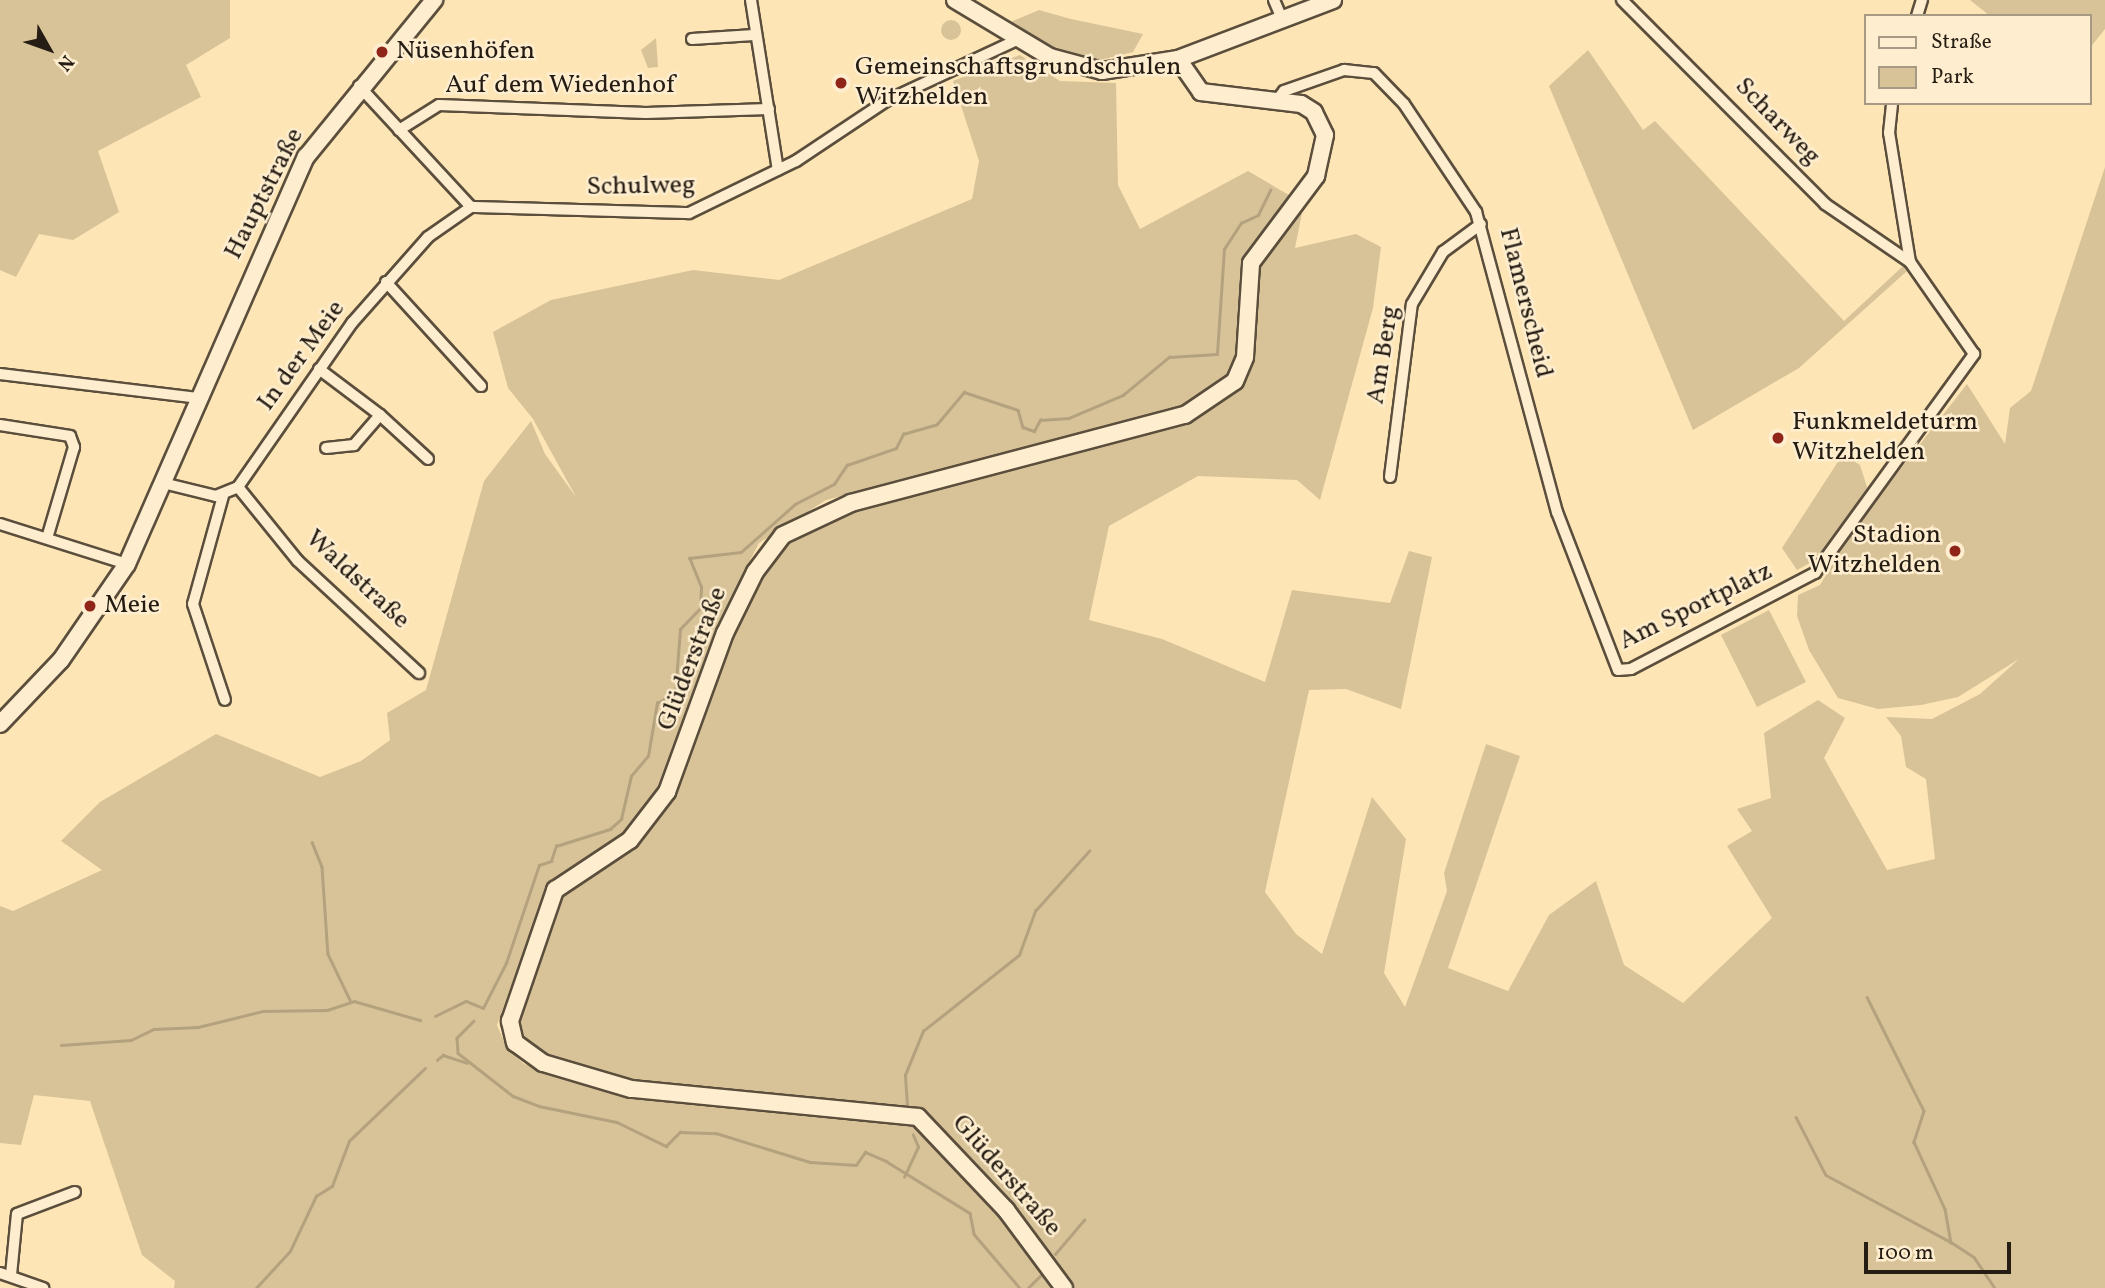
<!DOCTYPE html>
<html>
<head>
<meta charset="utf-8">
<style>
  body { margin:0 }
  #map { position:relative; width:2105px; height:1288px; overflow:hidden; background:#fde5b5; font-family:Vollkorn,serif }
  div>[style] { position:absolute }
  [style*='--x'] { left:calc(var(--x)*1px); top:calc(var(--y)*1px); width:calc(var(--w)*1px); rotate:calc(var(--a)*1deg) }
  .green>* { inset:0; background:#d8c399 }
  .round { border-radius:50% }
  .stream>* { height:2.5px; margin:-1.25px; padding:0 1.25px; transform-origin:1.25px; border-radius:1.25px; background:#b4a17e }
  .roads { filter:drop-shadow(2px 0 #5b4e3c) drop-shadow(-2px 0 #5b4e3c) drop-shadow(0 2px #5b4e3c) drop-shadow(0 -2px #5b4e3c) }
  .street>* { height:10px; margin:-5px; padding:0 5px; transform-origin:5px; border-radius:5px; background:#feeecf }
  .secondary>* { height:16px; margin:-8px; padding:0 8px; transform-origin:8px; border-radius:8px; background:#feeecf }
  .dots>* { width:19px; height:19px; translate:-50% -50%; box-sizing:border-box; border:4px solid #feeecf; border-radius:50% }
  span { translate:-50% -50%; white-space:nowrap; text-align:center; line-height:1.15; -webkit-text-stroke:5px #feeecf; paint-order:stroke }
  .poi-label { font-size:26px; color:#251c13 }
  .left { translate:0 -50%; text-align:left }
  .right { translate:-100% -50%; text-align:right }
  .street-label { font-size:26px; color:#251c13 }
  .legend { position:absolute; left:1864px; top:14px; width:228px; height:91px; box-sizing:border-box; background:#feeecf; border:2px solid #a79a84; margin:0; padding:9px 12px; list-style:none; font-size:21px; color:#251c13 }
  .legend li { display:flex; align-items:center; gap:14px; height:35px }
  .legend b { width:35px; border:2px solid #a79a84 }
  .north { position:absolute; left:14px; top:14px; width:70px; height:70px; -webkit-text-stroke:5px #feeecf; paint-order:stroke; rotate:130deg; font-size:19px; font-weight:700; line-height:28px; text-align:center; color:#251c13 }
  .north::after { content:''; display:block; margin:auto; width:24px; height:32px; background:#251c13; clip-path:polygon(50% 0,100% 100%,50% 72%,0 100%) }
  .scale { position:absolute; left:1864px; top:1242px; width:147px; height:32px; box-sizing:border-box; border:4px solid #251c13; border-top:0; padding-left:9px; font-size:21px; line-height:24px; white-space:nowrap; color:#251c13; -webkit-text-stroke:5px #feeecf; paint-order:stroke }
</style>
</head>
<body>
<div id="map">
  <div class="green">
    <i style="clip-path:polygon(0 0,230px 0,230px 38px,186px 65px,201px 97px,98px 151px,119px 212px,73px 240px,39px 234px,16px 277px,0 270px)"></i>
    <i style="clip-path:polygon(1970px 0,2105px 0,2105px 29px,2089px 49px,2089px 16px,1990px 16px)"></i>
    <i style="clip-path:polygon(1039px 10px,1071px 19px,1143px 34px,1133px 52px,1100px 60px,1053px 49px,1008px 23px)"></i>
    <i class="round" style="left:941px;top:20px;width:20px;height:20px"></i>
    <i style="clip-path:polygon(656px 38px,658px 67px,648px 68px,641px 50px)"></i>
    <i style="clip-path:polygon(1588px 50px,1643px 130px,1655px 121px,1844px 321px,1903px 266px,1907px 271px,1799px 368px,1693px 430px,1549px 86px)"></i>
    <i style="clip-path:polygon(1020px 55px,1060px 81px,1116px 83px,1118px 185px,1140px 229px,1248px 171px,1294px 198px,1247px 260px,1233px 374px,1184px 409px,826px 500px,759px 543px,715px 629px,663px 783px,619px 838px,549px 883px,497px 1025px,507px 1049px,524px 1064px,634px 1096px,907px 1123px,924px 1132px,1034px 1254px,1055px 1288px,174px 1288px,175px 1281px,142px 1255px,90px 1101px,34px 1095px,21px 1145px,0 1143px,0 906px,13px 911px,102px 870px,61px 841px,100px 802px,216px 734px,320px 777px,361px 761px,390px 740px,387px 713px,426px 690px,484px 481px,531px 421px,545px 454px,576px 497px,533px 419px,508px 388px,493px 332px,551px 300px,693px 270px,779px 280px,972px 199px,979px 161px,953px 81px)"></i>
    <i style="clip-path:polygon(2105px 167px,2105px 1288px,1070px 1288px,1018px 1215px,921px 1110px,645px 1086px,546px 1058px,521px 1040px,521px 1013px,559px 895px,577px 878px,629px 849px,668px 806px,746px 600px,782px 545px,839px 513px,1178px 423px,1217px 406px,1238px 383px,1255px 267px,1304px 203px,1295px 248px,1356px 234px,1381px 247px,1373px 308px,1320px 500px,1297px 480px,1198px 476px,1109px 526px,1089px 620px,1162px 639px,1265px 682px,1292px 590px,1390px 603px,1409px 551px,1432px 557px,1401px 709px,1346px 689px,1309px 690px,1265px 892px,1296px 934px,1322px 954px,1372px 797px,1406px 839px,1384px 973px,1405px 1007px,1447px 891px,1444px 873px,1486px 744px,1520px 756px,1448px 968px,1508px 991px,1549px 915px,1596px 881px,1624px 965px,1683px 1003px,1772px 918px,1727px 846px,1752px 831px,1737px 809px,1771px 798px,1764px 733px,1818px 700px,1845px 718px,1824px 758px,1887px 870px,1935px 859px,1926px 779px,1906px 767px,1901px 736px,1886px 717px,1932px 719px,1980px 694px,2019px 659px,1958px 697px,1921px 705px,1878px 709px,1838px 698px,1809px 650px,1797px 616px,1798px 595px,1820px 585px,1853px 530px,1967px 384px,2005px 444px,2010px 408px,2031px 391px)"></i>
    <i style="clip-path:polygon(1843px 454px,1860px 465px,1869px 493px,1821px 557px,1797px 570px,1782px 548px)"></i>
    <i style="clip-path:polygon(1769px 610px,1806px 682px,1757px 707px,1721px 635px)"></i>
  </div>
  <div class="stream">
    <i style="--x:312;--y:842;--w:27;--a:68"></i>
    <i style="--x:322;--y:867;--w:87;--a:86.1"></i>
    <i style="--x:328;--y:954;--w:53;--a:64.4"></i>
    <i style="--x:1867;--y:997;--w:127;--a:63.4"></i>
    <i style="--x:1924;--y:1111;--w:33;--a:108"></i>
    <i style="--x:1914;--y:1142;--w:74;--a:65.2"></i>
    <i style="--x:1945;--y:1209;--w:34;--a:80"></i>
    <i style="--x:1951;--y:1242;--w:27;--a:33"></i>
    <i style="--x:1974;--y:1257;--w:37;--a:56"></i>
    <i style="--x:435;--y:1016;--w:34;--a:-26"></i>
    <i style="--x:466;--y:1001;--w:18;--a:22"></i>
    <i style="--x:483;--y:1008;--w:51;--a:-62.9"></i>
    <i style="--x:506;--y:963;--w:103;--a:-71.4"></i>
    <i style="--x:539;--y:865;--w:13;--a:-18"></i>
    <i style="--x:551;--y:861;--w:16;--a:-72"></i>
    <i style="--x:556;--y:846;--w:57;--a:-17.5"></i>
    <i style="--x:610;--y:829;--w:15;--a:-42"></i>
    <i style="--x:621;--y:819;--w:44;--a:-76.9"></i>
    <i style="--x:631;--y:776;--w:26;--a:-50"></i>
    <i style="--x:648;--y:756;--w:54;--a:-80.4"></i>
    <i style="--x:657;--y:703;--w:21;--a:-29"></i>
    <i style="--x:675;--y:693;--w:64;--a:-85.5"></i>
    <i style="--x:680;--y:629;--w:29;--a:-46"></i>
    <i style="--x:700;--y:608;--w:21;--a:-87"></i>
    <i style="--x:701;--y:587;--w:31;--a:-112"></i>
    <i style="--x:689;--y:558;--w:52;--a:-6.6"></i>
    <i style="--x:741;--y:552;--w:72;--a:-41.6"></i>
    <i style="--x:795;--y:504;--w:44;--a:-27.1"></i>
    <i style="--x:834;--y:484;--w:23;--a:-56"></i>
    <i style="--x:847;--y:465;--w:52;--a:-19.1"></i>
    <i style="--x:896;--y:448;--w:16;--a:-63"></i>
    <i style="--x:903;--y:434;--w:35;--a:-16"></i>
    <i style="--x:937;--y:424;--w:42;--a:-49.8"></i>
    <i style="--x:964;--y:392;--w:57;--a:18.4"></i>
    <i style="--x:1018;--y:410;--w:18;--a:74"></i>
    <i style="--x:1023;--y:427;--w:12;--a:20"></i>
    <i style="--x:1034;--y:431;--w:13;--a:-61"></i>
    <i style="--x:1040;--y:420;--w:29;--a:-4"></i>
    <i style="--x:1069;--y:418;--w:59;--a:-23.1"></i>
    <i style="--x:1123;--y:395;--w:60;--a:-39.6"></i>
    <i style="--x:1169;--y:357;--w:48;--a:-3.6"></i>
    <i style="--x:1217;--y:354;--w:105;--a:-86.2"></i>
    <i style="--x:1224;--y:249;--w:31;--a:-57"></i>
    <i style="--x:1241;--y:223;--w:19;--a:-25"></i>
    <i style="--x:1258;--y:215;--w:28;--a:-64"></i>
    <i style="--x:474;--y:1021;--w:24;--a:135"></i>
    <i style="--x:457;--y:1038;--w:15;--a:86"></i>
    <i style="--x:458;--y:1053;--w:70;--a:38"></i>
    <i style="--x:513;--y:1096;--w:28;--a:21"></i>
    <i style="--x:539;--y:1106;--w:80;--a:11.6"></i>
    <i style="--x:617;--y:1122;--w:55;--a:26.1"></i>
    <i style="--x:666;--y:1146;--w:20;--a:-45"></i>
    <i style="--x:680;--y:1132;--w:36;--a:2"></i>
    <i style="--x:716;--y:1133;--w:98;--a:17.1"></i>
    <i style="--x:810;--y:1162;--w:46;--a:3.7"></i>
    <i style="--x:856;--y:1165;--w:16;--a:-55"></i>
    <i style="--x:865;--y:1152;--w:23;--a:23"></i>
    <i style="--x:886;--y:1161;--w:99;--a:31.8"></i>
    <i style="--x:970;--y:1213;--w:21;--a:79"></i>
    <i style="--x:974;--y:1234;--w:71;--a:49.6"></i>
    <i style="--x:61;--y:1045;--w:70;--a:-4.1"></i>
    <i style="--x:131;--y:1040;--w:25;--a:-26"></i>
    <i style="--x:154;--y:1029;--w:44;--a:-2.6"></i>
    <i style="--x:198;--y:1027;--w:67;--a:-13.8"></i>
    <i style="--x:263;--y:1011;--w:64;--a:-0.9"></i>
    <i style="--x:327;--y:1010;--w:28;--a:-18"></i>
    <i style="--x:354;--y:1001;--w:69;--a:16.1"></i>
    <i style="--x:437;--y:1060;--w:8;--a:-40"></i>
    <i style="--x:443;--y:1055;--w:25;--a:18"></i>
    <i style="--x:907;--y:1105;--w:30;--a:-94"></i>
    <i style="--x:905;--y:1075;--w:48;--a:-67.8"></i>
    <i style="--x:923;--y:1031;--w:122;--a:-38.4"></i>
    <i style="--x:1019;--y:955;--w:47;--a:-70"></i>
    <i style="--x:1035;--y:911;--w:81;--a:-48"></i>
    <i style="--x:1796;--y:1117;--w:65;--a:62.7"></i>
    <i style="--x:1826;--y:1175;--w:142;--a:28.2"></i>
    <i style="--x:904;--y:1177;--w:33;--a:-65"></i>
    <i style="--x:918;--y:1147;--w:13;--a:-113"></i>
    <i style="--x:1055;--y:1254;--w:45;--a:-49.5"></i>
    <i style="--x:256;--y:1288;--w:50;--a:-47.4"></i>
    <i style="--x:290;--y:1251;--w:61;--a:-64.7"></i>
    <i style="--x:316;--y:1196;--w:19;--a:-32"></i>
    <i style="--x:332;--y:1186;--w:48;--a:-69.3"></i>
    <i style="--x:349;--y:1141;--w:105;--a:-43.8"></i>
    <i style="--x:1028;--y:1288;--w:21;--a:-45"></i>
  </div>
  <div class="roads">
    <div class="street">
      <i style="--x:751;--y:0;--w:172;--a:81"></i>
      <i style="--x:1274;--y:0;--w:21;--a:67"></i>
      <i style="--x:1622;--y:0;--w:288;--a:45.1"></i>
      <i style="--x:1825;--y:204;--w:103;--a:34.3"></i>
      <i style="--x:1917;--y:16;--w:17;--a:-73"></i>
      <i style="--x:692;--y:39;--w:62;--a:-3.7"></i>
      <i style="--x:359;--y:86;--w:165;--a:47.2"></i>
      <i style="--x:471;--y:207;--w:218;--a:1.6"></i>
      <i style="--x:689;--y:213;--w:119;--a:-25.9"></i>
      <i style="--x:796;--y:161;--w:108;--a:-33.7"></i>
      <i style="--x:886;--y:101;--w:145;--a:-25"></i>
      <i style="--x:1277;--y:100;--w:11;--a:-52"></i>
      <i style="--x:1284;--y:91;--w:64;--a:-19.3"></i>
      <i style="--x:1344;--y:70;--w:30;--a:6"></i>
      <i style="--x:1374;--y:73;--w:43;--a:45.9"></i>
      <i style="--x:1404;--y:104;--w:130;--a:56.3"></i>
      <i style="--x:1476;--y:212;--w:311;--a:74.9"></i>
      <i style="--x:1557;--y:512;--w:169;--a:68.9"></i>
      <i style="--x:1618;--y:670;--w:13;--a:-4"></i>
      <i style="--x:1631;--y:669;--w:208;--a:-27.6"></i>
      <i style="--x:1815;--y:573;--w:271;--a:-54"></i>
      <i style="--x:1974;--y:354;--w:112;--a:-124.8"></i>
      <i style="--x:1910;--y:262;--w:131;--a:-99.2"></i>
      <i style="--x:1889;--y:133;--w:30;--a:-84"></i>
      <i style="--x:399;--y:130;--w:47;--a:-32"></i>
      <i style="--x:439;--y:105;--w:207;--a:2.2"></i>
      <i style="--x:646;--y:113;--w:123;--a:-1.9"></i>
      <i style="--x:386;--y:282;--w:141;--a:47.6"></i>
      <i style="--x:319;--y:369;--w:76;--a:37"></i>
      <i style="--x:380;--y:415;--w:40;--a:131"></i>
      <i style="--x:354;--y:445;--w:28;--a:174"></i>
      <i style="--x:0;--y:374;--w:199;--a:6.9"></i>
      <i style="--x:380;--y:415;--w:65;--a:42.5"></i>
      <i style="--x:0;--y:425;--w:71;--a:8.9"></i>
      <i style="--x:70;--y:436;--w:12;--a:70"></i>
      <i style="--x:74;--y:447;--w:95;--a:106.5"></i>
      <i style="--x:1390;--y:477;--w:174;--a:-82.8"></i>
      <i style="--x:1412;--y:304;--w:61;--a:-59.2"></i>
      <i style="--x:1443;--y:252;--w:47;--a:-36.4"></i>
      <i style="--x:163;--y:483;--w:55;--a:13.8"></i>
      <i style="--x:216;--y:496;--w:24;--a:-22"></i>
      <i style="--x:238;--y:487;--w:200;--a:-55.2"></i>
      <i style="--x:352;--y:323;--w:115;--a:-48.5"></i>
      <i style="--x:428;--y:237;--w:52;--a:-34.9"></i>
      <i style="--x:238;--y:487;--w:95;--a:51"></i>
      <i style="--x:298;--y:561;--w:165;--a:42.8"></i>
      <i style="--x:223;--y:496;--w:112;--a:105.5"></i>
      <i style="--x:193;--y:604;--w:101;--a:71.6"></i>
      <i style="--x:0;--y:524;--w:133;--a:17.5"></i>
      <i style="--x:0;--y:1273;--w:46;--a:19.2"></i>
      <i style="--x:11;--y:1275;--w:61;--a:-84.4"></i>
      <i style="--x:17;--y:1214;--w:62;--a:-20.8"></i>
    </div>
    <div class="secondary">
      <i style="--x:955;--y:0;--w:111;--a:31"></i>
      <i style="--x:1050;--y:57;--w:54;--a:15.1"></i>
      <i style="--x:1102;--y:71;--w:77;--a:-9"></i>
      <i style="--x:1178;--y:59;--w:166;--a:-20.8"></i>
      <i style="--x:0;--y:724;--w:88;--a:-46.4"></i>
      <i style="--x:61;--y:660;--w:116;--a:-55.5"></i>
      <i style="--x:127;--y:564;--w:445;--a:-66.3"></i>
      <i style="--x:306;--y:157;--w:203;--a:-50.8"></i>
      <i style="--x:1064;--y:1288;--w:97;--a:-126.6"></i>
      <i style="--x:1006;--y:1210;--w:128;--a:-133.4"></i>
      <i style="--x:918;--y:1117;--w:288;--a:-174.4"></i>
      <i style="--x:631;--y:1089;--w:92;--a:-163.5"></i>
      <i style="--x:543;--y:1063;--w:34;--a:-144"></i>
      <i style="--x:515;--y:1043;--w:23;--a:-103"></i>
      <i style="--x:510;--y:1021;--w:139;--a:-71"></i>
      <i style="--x:555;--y:890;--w:90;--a:-33.7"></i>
      <i style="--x:630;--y:840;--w:61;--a:-52.4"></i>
      <i style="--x:667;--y:792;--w:169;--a:-70"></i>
      <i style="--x:725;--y:633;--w:68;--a:-63.8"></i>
      <i style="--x:755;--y:572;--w:46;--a:-52.9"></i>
      <i style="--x:783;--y:535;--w:75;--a:-25.2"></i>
      <i style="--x:851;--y:503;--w:345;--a:-14.8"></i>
      <i style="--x:1185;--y:415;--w:60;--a:-34.2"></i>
      <i style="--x:1235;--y:381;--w:26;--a:-67"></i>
      <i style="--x:1245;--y:357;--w:94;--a:-86.3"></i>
      <i style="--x:1251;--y:263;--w:109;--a:-53.2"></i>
      <i style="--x:1316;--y:176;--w:42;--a:-77.6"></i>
      <i style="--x:1325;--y:135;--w:25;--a:-116"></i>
      <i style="--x:1314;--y:112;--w:15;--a:-148"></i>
      <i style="--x:1301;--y:104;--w:101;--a:-173.2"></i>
      <i style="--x:1201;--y:92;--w:40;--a:-124.9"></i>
    </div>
  </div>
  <div class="dots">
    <i style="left:382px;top:52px;background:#8f2418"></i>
    <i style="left:841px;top:83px;background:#8f2418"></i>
    <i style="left:1778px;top:438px;background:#8f2418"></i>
    <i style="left:1955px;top:551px;background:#8f2418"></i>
    <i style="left:90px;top:606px;background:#8f2418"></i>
  </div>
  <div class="poi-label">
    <span class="left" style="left:396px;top:52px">Nüsenhöfen</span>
    <span class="left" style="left:855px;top:83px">Gemeinschaftsgrundschulen<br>Witzhelden</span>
    <span class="left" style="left:1792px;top:438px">Funkmeldeturm<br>Witzhelden</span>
    <span class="right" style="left:1941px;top:551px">Stadion<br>Witzhelden</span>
    <span class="left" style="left:104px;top:606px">Meie</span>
  </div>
  <div class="street-label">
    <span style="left:560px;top:86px">Auf dem Wiedenhof</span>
    <span style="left:1777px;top:122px;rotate:46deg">Scharweg</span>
    <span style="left:641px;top:187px;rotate:-1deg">Schulweg</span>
    <span style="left:265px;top:194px;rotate:-63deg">Hauptstraße</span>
    <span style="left:1525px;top:303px;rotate:76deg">Flamerscheid</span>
    <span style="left:1384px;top:355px;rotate:-81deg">Am Berg</span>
    <span style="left:302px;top:356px;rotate:-54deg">In der Meie</span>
    <span style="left:357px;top:580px;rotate:43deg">Waldstraße</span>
    <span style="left:1696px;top:607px;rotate:-26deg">Am Sportplatz</span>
    <span style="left:693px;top:659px;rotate:-69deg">Glüderstraße</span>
    <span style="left:1006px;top:1176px;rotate:49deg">Glüderstraße</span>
  </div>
  <ul class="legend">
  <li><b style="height:9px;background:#feeecf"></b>Straße</li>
  <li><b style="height:19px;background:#d8c399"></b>Park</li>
  </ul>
  <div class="north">N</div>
  <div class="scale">100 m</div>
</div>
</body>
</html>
